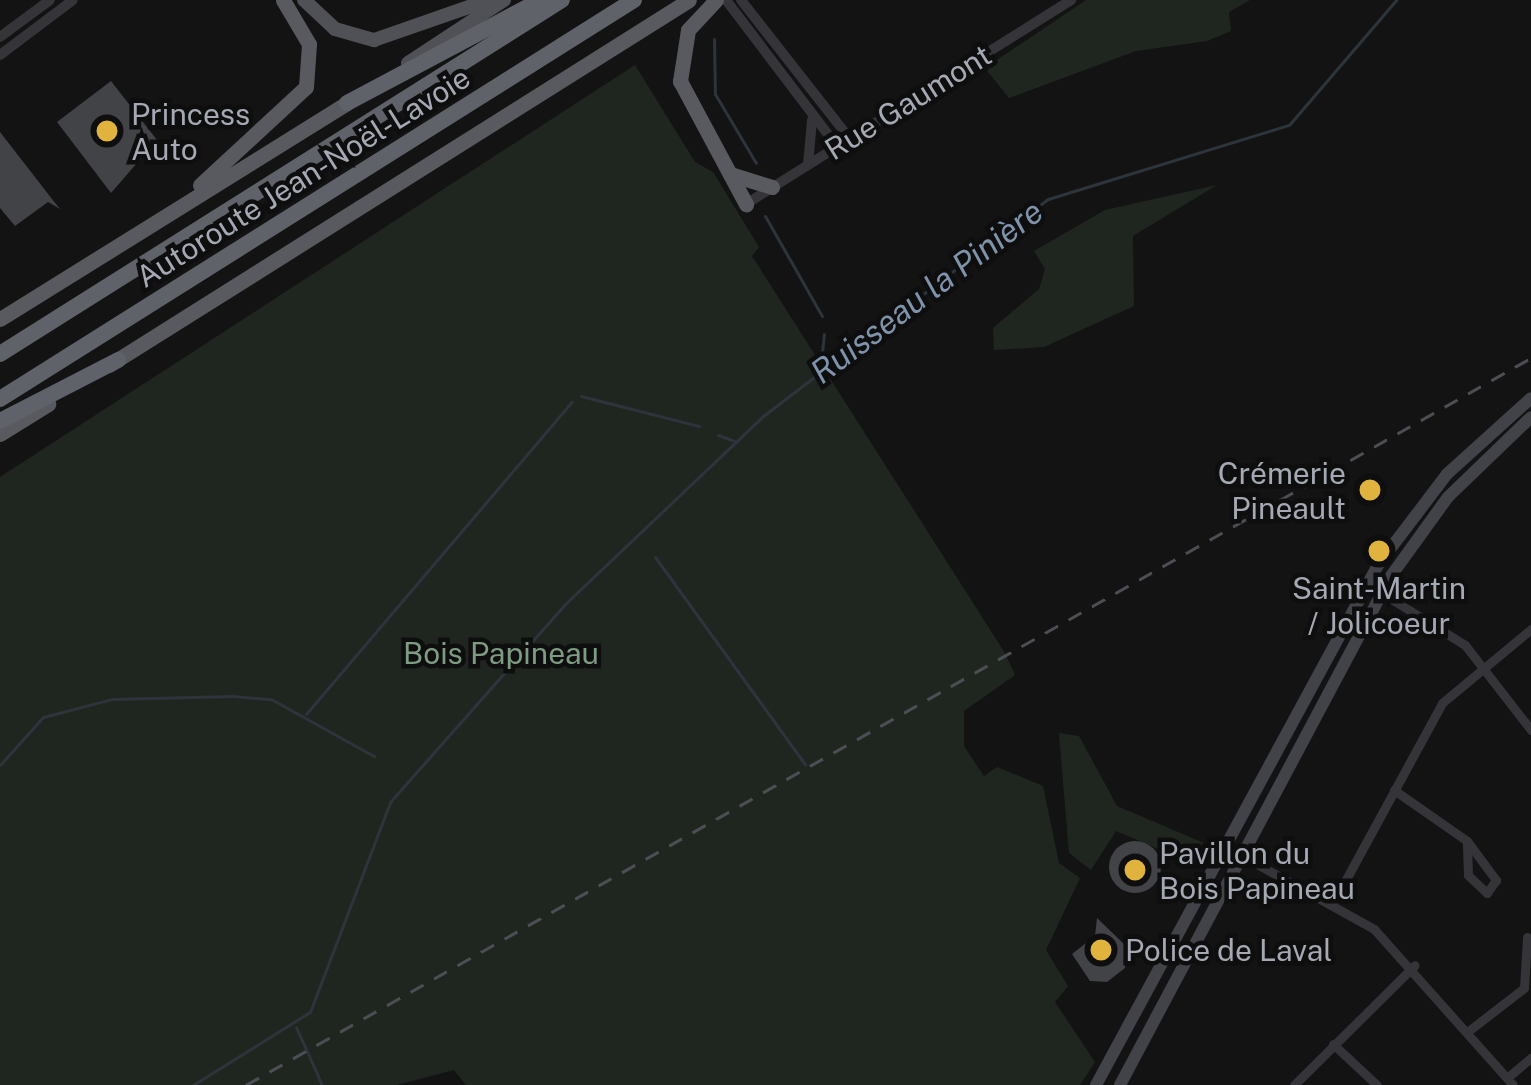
<!DOCTYPE html>
<html>
<head>
<meta charset="utf-8">
<style>
  body { margin:0 }
  #map { position:relative; width:1531px; height:1085px; overflow:hidden; background:#131314; font-family:"Public Sans",sans-serif }
  div>[style] { position:absolute }
  [style*='--x'] { left:calc(var(--x)*1px); top:calc(var(--y)*1px); width:calc(var(--w)*1px); rotate:calc(var(--a)*1deg) }
  .green>* { inset:0; background:#1f2620 }
  .stream>* { height:3px; margin:-1.5px; padding:0 1.5px; transform-origin:1.5px; border-radius:1.5px; background:#2d343b }
  .building>* { inset:0; background:#424347 }
  .round { border-radius:50% }
  .minor>* { height:9px; margin:-4.5px; padding:0 4.5px; transform-origin:4.5px; border-radius:4.5px; background:#343439 }
  .tertiary>* { height:10px; margin:-5px; padding:0 5px; transform-origin:5px; border-radius:5px; background:#343439 }
  .secondary>* { height:12px; margin:-6px; padding:0 6px; transform-origin:6px; border-radius:6px; background:#424348 }
  .primary>* { height:14px; margin:-7px; padding:0 7px; transform-origin:7px; border-radius:7px; background:#505157 }
  .trunk>* { height:15px; margin:-7.5px; padding:0 7.5px; transform-origin:7.5px; border-radius:7.5px; background:#585a60 }
  .motorway>* { height:16px; margin:-8px; padding:0 8px; transform-origin:8px; border-radius:8px; background:#606269 }
  .rail>* { height:3px; margin-top:-1.5px; transform-origin:0; background:repeating-linear-gradient(90deg,#4d4e53 0 15px,transparent 0 27px) }
  .dots>* { width:33px; height:33px; translate:-50% -50%; box-sizing:border-box; border:6px solid #0e0e0f; border-radius:50% }
  span { translate:-50% -50%; white-space:nowrap; text-align:center; line-height:1.15; -webkit-text-stroke:9px #0e0e0f; paint-order:stroke }
  .street-label { font-size:30px; color:#a5a9b3 }
  .poi-label { font-size:30px; color:#a5a9b3 }
  .left { translate:0 -50%; text-align:left }
  .right { translate:-100% -50%; text-align:right }
  .park-label { font-size:30px; color:#7e9c82 }
  .water-label { font-size:33px; color:#7f94ab; font-style:italic }
</style>
</head>
<body>
<div id="map">
  <div class="green">
    <i style="clip-path:polygon(1086px 0,1250px 0,1229px 12px,1231px 31px,1207px 41px,1136px 51px,1009px 98px,985px 68px)"></i>
    <i style="clip-path:polygon(635px 65px,695px 162px,713px 172px,759px 247px,752px 256px,1005px 653px,1015px 675px,964px 711px,964px 746px,984px 776px,997px 767px,1043px 786px,1059px 863px,1080px 878px,1046px 950px,1068px 986px,1055px 1002px,1095px 1062px,1080px 1085px,466px 1085px,454px 1070px,397px 1085px,0 1085px,0 477px)"></i>
    <i style="clip-path:polygon(1217px 185px,1133px 236px,1134px 306px,1044px 347px,994px 350px,993px 328px,1039px 289px,1045px 269px,1034px 251px,1105px 210px)"></i>
    <i style="clip-path:polygon(1059px 733px,1079px 736px,1117px 806px,1211px 846px,1201px 867px,1116px 831px,1091px 870px,1069px 853px)"></i>
  </div>
  <div class="stream">
    <i style="--x:714;--y:39;--w:55;--a:89"></i>
    <i style="--x:715;--y:94;--w:80;--a:59.3"></i>
    <i style="--x:765;--y:216;--w:115;--a:60.3"></i>
    <i style="--x:821;--y:362;--w:28;--a:-84"></i>
    <i style="--x:581;--y:396;--w:122;--a:14.3"></i>
    <i style="--x:718;--y:435;--w:20;--a:20"></i>
    <i style="--x:655;--y:557;--w:256;--a:54.1"></i>
    <i style="--x:306;--y:714;--w:410;--a:-49.6"></i>
    <i style="--x:0;--y:765;--w:64;--a:-48.1"></i>
    <i style="--x:43;--y:717;--w:71;--a:-14.6"></i>
    <i style="--x:112;--y:699;--w:121;--a:-1.4"></i>
    <i style="--x:233;--y:696;--w:38;--a:5"></i>
    <i style="--x:271;--y:699;--w:118;--a:29"></i>
    <i style="--x:296;--y:1027;--w:64;--a:65.9"></i>
    <i style="--x:193;--y:1085;--w:138;--a:-32"></i>
    <i style="--x:310;--y:1012;--w:225;--a:-69.1"></i>
    <i style="--x:390;--y:802;--w:264;--a:-48.5"></i>
    <i style="--x:565;--y:604;--w:273;--a:-43.5"></i>
    <i style="--x:763;--y:416;--w:358;--a:-37.3"></i>
    <i style="--x:1048;--y:199;--w:252;--a:-17.1"></i>
    <i style="--x:1289;--y:125;--w:165;--a:-49.4"></i>
  </div>
  <div class="building">
    <i style="clip-path:polygon(111px 81px,157px 140px,111px 193px,57px 122px)"></i>
    <i style="clip-path:polygon(0 132px,52px 199px,60px 209px,48px 202px,15px 226px,0 208px)"></i>
    <i class="round" style="left:1109px;top:841px;width:52px;height:52px"></i>
    <i style="clip-path:polygon(1097px 918px,1126px 946px,1125px 968px,1107px 982px,1090px 981px,1072px 954px,1095px 936px)"></i>
  </div>
  <div class="minor">
    <i style="--x:1377;--y:590;--w:104;--a:32"></i>
    <i style="--x:1465;--y:645;--w:108;--a:52.2"></i>
    <i style="--x:1394;--y:790;--w:89;--a:34.9"></i>
    <i style="--x:1467;--y:841;--w:49;--a:53.4"></i>
    <i style="--x:1496;--y:880;--w:16;--a:125"></i>
    <i style="--x:1487;--y:893;--w:26;--a:-137"></i>
    <i style="--x:1468;--y:875;--w:34;--a:-92"></i>
    <i style="--x:1228;--y:848;--w:167;--a:29"></i>
    <i style="--x:1374;--y:929;--w:209;--a:48.3"></i>
    <i style="--x:1332;--y:905;--w:230;--a:-61.4"></i>
    <i style="--x:1442;--y:703;--w:116;--a:-39.7"></i>
    <i style="--x:1471;--y:1029;--w:67;--a:-37.7"></i>
    <i style="--x:1524;--y:988;--w:51;--a:-86.6"></i>
    <i style="--x:1333;--y:1044;--w:60;--a:43"></i>
    <i style="--x:1508;--y:1077;--w:30;--a:-40"></i>
    <i style="--x:1294;--y:1085;--w:170;--a:-44.8"></i>
  </div>
  <div class="tertiary">
    <i style="--x:726;--y:0;--w:183;--a:52.8"></i>
    <i style="--x:741;--y:0;--w:177;--a:51.9"></i>
    <i style="--x:0;--y:37;--w:62;--a:-36.5"></i>
    <i style="--x:0;--y:55;--w:91;--a:-37"></i>
    <i style="--x:808;--y:165;--w:45;--a:-84.9"></i>
    <i style="--x:746;--y:204;--w:384;--a:-32.1"></i>
  </div>
  <div class="secondary">
    <i style="--x:1096;--y:1085;--w:592;--a:-61.53"></i>
    <i style="--x:1378;--y:565;--w:114;--a:-52.8"></i>
    <i style="--x:1447;--y:474;--w:113;--a:-42.1"></i>
    <i style="--x:1120;--y:1085;--w:577;--a:-61.97"></i>
    <i style="--x:1391;--y:576;--w:97;--a:-54.2"></i>
    <i style="--x:1448;--y:497;--w:115;--a:-43.9"></i>
  </div>
  <div class="primary">
    <i style="--x:304;--y:0;--w:42;--a:43.1"></i>
    <i style="--x:335;--y:29;--w:41;--a:15.8"></i>
    <i style="--x:374;--y:40;--w:122;--a:-19.2"></i>
    <i style="--x:408;--y:63;--w:115;--a:-33.3"></i>
  </div>
  <div class="trunk">
    <i style="--x:716;--y:0;--w:41;--a:133"></i>
    <i style="--x:688;--y:30;--w:52;--a:98.9"></i>
    <i style="--x:680;--y:81;--w:140;--a:61.8"></i>
    <i style="--x:730;--y:174;--w:44;--a:17.2"></i>
    <i style="--x:200;--y:185;--w:144;--a:-42.8"></i>
    <i style="--x:306;--y:87;--w:43;--a:-86"></i>
    <i style="--x:309;--y:44;--w:51;--a:-120.6"></i>
    <i style="--x:0;--y:319;--w:409;--a:-31.9"></i>
    <i style="--x:109;--y:365;--w:685;--a:-32.18"></i>
    <i style="--x:0;--y:434;--w:57;--a:-32"></i>
  </div>
  <div class="motorway">
    <i style="--x:347;--y:103;--w:220;--a:-28"></i>
    <i style="--x:0;--y:354;--w:664;--a:-32.21"></i>
    <i style="--x:0;--y:399;--w:749;--a:-32.18"></i>
    <i style="--x:0;--y:421;--w:133;--a:-27.3"></i>
  </div>
  <div class="rail">
    <i style="--x:246;--y:1085;--w:1476;--a:-29.5"></i>
  </div>
  <div class="dots">
    <i style="left:107px;top:131px;background:#e0b33f"></i>
    <i style="left:1370px;top:490px;background:#e0b33f"></i>
    <i style="left:1379px;top:551px;background:#e0b33f"></i>
    <i style="left:1135px;top:870px;background:#e0b33f"></i>
    <i style="left:1101px;top:950px;background:#e0b33f"></i>
  </div>
  <div class="street-label">
    <span style="left:908px;top:102px;rotate:-32deg">Rue Gaumont</span>
    <span style="left:303px;top:177px;rotate:-32deg">Autoroute Jean-Noël-Lavoie</span>
  </div>
  <div class="poi-label">
    <span class="left" style="left:131px;top:131px">Princess<br>Auto</span>
    <span class="right" style="left:1346px;top:490px">Crémerie<br>Pineault</span>
    <span style="left:1379px;top:605px">Saint-Martin<br>/ Jolicoeur</span>
    <span class="left" style="left:1159px;top:870px">Pavillon du<br>Bois Papineau</span>
    <span class="left" style="left:1125px;top:950px">Police de Laval</span>
  </div>
  <div class="park-label">
    <span style="left:501px;top:653px">Bois Papineau</span>
  </div>
  <div class="water-label">
    <span style="left:927px;top:292px;rotate:-37deg">Ruisseau la Pinière</span>
  </div>
</div>
</body>
</html>
